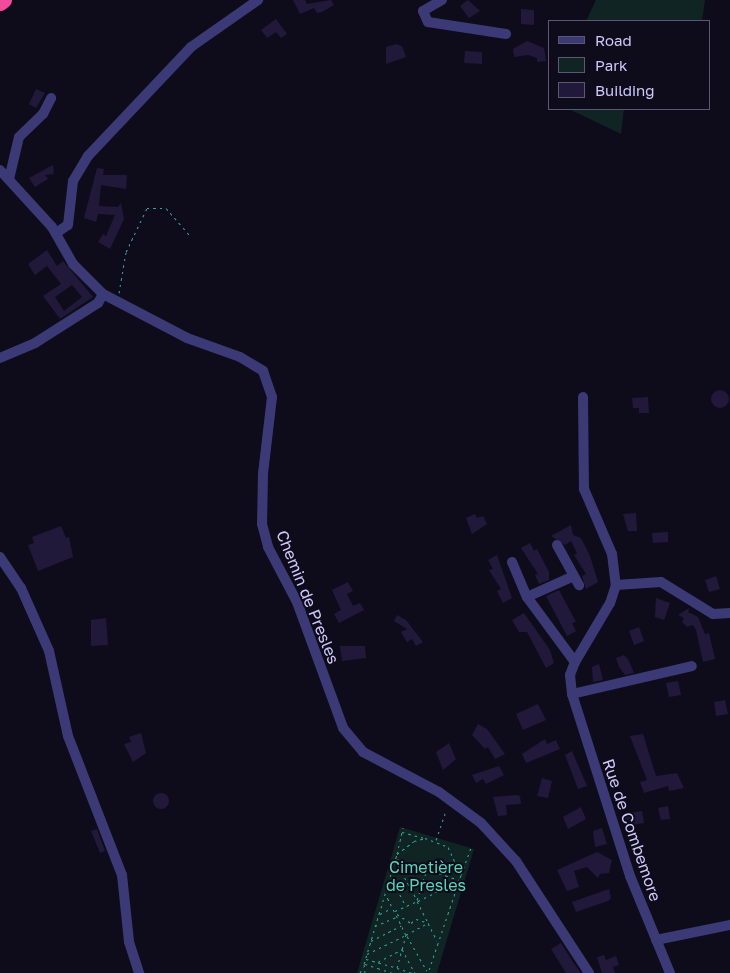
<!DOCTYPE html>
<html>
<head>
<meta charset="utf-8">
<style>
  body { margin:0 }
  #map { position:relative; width:730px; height:973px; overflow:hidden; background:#0e0c1a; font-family:"Golos Text",sans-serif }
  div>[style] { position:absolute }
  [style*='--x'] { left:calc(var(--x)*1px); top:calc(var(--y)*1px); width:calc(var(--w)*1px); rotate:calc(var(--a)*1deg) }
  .green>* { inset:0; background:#0f2423 }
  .building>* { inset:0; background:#20193a }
  .round { border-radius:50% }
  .path>* { height:1px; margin-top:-0.5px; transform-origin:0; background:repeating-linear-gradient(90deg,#34a49e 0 2.5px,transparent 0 6.5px) }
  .minor>* { height:10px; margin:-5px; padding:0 5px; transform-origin:5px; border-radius:5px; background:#3c3a76 }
  .highway>* { height:15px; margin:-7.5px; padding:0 7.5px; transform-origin:7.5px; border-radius:7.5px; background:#f34b9a }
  span { translate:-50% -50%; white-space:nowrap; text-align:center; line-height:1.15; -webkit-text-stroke:4px #0e0c1a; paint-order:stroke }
  .street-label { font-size:16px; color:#cfc8fb }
  .park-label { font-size:16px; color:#5bd5b8 }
  .legend { position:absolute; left:548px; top:20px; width:162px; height:90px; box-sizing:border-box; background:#0e0c1a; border:1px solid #5b5774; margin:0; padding:6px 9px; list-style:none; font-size:15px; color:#cfc8fb }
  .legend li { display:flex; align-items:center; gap:10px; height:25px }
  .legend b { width:25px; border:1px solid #5b5774 }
</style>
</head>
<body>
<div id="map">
  <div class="green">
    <i style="clip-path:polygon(596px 0,705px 0,702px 21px,586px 21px)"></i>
    <i style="clip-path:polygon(569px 109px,624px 109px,621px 134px)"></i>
    <i style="clip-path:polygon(400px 827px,474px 849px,437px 973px,357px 973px)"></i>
  </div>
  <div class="building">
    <i style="clip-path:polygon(293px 0,305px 0,307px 4px,331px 0,334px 5px,322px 12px,317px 13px,314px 8px,300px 14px)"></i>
    <i style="clip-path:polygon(468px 0,480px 11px,469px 18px,460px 6px)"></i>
    <i style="clip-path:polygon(521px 9px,534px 10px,534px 25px,521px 24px)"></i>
    <i style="clip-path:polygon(276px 19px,287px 34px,281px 38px,276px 32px,267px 38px,261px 30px)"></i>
    <i style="clip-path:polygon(527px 41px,544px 48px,546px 61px,537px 62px,537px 58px,528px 55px,514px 57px,513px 49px)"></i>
    <i style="clip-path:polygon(396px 44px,402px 46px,406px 57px,386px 64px,386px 47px)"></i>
    <i style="clip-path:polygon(465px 51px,482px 52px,482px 64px,464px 63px)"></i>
    <i style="clip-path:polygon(36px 89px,45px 93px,36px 108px,29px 104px)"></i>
    <i style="clip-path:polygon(53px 165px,54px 174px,45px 175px,48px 179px,35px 187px,29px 178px)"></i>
    <i style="clip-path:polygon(97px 168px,104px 169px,103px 175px,127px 175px,126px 189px,101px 185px,99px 206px,118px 207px,121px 203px,124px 219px,110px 249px,98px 242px,103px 234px,106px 236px,115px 215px,98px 214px,96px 222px,84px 218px)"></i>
    <i style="clip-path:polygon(evenodd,47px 250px,57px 266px,63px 261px,93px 297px,60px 319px,43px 296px,61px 284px,47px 266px,35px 275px,28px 264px,47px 250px,72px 285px,82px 297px,64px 311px,55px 297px,72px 285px)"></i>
    <i class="round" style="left:711px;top:390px;width:18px;height:18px"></i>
    <i style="clip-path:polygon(648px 397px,649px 413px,639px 413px,639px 408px,633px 408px,632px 398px)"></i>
    <i style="clip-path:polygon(636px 513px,637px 531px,628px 531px,623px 514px)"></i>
    <i style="clip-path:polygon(475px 514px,477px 518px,483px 516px,487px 524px,472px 534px,466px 518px)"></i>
    <i style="clip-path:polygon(571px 525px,573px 535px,581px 538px,590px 556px,598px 582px,586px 589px,582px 576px,586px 574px,574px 555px,577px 553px,571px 541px,565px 545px,551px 536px)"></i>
    <i style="clip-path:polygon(61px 526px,66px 538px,69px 537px,73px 557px,38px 571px,28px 545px,34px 543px,32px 537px)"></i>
    <i style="clip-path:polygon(668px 532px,668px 542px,653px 543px,652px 533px)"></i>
    <i style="clip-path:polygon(530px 543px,534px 551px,537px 549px,549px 572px,549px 580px,539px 584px,535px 575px,538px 574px,521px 548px)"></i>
    <i style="clip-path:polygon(497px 555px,512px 598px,503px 603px,497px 591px,501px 589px,489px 570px,493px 569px,488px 560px)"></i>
    <i style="clip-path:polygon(716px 576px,720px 589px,709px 592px,705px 580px)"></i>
    <i style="clip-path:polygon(348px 582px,353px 591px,347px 594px,353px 606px,360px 603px,364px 610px,339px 623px,334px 614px,341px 610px,332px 590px)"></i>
    <i style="clip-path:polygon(559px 590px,576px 622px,572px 623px,576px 631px,567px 636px,546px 596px)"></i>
    <i style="clip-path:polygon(656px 598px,670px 603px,664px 620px,655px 617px)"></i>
    <i style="clip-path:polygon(689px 608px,688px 612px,698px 617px,705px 634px,709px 633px,715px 659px,703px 662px,696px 630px,693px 625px,687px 627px,682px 622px,684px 618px,678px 615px)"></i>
    <i style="clip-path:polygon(524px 613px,550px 650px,554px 663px,546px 668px,527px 632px,519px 632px,512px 620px)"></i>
    <i style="clip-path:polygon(397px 615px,406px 620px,423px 642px,416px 646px,412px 639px,407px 642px,401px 632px,407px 629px,394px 621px)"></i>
    <i style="clip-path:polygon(106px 618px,108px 645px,91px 646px,91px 620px)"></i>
    <i style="clip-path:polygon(639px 627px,644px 641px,634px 645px,629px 631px)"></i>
    <i style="clip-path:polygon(340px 646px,365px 646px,366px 658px,342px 661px)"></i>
    <i style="clip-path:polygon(624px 655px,628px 659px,634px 673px,625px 675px,619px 667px,616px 658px)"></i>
    <i style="clip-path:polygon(599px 664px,603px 680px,593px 682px,592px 667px)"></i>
    <i style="clip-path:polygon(678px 681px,681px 695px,669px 697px,666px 683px)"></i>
    <i style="clip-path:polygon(725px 700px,728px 714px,716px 716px,714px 702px)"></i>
    <i style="clip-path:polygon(538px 704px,546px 720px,523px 730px,516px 714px)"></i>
    <i style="clip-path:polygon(478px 724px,487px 729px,505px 754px,495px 759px,488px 747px,485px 749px,472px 735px)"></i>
    <i style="clip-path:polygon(141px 733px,146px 753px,133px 762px,124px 744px,131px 742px,129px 737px)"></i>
    <i style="clip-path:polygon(643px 734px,656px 776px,677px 773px,684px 788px,669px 791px,668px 786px,644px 793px,640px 782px,647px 780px,630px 736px)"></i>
    <i style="clip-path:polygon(545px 739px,547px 744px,556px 740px,560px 749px,526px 763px,522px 754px)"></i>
    <i style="clip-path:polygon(449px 743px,456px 759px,443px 770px,436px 752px)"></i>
    <i style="clip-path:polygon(572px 751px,587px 786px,578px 789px,565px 755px)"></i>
    <i style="clip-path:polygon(499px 766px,504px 775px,486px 784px,483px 779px,476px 783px,472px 775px)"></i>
    <i style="clip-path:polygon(542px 778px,552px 781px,548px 798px,537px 796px)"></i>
    <i class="round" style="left:153px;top:793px;width:16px;height:16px"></i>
    <i style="clip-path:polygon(516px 795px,520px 796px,521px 804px,506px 805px,507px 815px,498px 816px,493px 797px)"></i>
    <i style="clip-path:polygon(668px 806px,670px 819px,661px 820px,658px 808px)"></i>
    <i style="clip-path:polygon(581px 807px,586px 819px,568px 829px,563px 817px)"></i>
    <i style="clip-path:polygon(642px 811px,644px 823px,626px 826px,624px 814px)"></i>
    <i style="clip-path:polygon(602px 828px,607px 844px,595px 847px,593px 831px)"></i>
    <i style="clip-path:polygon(97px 829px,105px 851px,100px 853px,91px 831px)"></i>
    <i style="clip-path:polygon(597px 852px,612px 860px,609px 873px,600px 874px,598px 878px,587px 867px,574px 871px,579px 887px,567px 891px,557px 870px)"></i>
    <i style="clip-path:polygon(609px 889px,611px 898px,608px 901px,576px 912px,572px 902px)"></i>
    <i style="clip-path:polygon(561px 943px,573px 962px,581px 973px,566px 973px,551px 949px)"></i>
    <i style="clip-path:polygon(604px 955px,606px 960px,616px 956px,619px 965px,613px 967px,615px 973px,602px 973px,597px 957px)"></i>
  </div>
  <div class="path">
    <i style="--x:119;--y:293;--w:42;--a:-80.3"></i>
    <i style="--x:126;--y:252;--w:49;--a:-64.5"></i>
    <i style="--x:147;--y:208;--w:19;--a:0"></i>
    <i style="--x:166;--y:208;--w:37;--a:49"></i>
    <i style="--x:402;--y:832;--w:24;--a:15"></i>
    <i style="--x:436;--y:840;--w:31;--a:-71"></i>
    <i style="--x:397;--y:854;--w:27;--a:-77"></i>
    <i style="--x:396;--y:859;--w:66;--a:18.4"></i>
    <i style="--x:395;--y:860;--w:46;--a:61.2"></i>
    <i style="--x:461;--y:875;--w:29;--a:-70"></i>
    <i style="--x:391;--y:877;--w:33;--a:63"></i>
    <i style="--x:417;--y:900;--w:32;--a:-72"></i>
    <i style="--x:418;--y:901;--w:46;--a:-26"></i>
    <i style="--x:395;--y:911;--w:24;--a:-24"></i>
    <i style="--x:417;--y:901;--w:25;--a:63"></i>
    <i style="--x:380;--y:914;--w:13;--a:-27"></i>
    <i style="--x:397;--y:914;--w:17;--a:33"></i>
    <i style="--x:411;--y:923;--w:6;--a:-39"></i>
    <i style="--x:416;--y:919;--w:13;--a:18"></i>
    <i style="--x:375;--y:926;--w:23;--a:-23"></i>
    <i style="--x:407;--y:936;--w:40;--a:60.3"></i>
    <i style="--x:371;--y:941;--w:34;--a:-27"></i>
    <i style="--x:367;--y:954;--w:43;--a:-26"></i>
    <i style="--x:406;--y:935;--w:45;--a:-116.6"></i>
    <i style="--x:366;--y:959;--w:32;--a:16"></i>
    <i style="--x:397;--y:968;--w:34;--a:-75"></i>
    <i style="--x:406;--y:935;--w:25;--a:-29"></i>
    <i style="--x:428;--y:923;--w:20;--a:63"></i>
    <i style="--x:378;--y:962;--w:27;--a:-28"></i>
    <i style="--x:402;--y:949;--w:27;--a:62"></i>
    <i style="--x:365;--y:964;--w:29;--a:18"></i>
    <i style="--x:397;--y:968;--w:16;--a:18"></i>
    <i style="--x:360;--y:973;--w:7;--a:-63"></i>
    <i style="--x:365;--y:973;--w:9;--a:-96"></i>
    <i style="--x:364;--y:964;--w:115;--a:-73.3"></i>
    <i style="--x:397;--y:854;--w:21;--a:-37"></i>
    <i style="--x:414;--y:841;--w:11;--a:-15"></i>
    <i style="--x:425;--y:838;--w:25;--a:21"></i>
    <i style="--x:448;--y:847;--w:31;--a:65"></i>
    <i style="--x:461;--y:875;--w:103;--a:108.6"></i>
  </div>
  <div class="minor">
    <i style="--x:442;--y:0;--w:22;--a:150"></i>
    <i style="--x:423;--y:11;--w:12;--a:66"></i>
    <i style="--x:428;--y:22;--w:79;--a:8.7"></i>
    <i style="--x:0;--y:170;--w:77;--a:47.6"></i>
    <i style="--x:52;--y:227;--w:43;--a:60.4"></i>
    <i style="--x:73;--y:264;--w:42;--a:45"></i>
    <i style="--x:103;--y:294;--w:95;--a:27.6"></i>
    <i style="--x:187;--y:338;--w:56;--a:19.7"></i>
    <i style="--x:240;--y:357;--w:27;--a:31"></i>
    <i style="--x:263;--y:371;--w:28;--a:71"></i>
    <i style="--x:272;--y:397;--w:78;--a:96.7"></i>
    <i style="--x:263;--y:474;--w:50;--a:91.1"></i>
    <i style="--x:262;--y:524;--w:24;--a:75"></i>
    <i style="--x:268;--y:547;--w:62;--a:62.2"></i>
    <i style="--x:297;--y:602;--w:134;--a:69.9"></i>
    <i style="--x:343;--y:728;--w:31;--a:50"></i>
    <i style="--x:363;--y:752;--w:86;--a:27.8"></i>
    <i style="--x:439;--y:792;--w:52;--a:36.4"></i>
    <i style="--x:481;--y:823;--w:52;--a:47.4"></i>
    <i style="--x:516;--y:861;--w:134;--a:56.9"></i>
    <i style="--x:9;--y:179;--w:43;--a:-76.6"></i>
    <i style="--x:19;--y:137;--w:33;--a:-44"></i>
    <i style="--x:43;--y:114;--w:18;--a:-63"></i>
    <i style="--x:56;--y:233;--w:14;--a:-34"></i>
    <i style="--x:68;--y:225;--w:44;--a:-83.5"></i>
    <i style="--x:73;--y:181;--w:29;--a:-59"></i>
    <i style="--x:88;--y:156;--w:150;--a:-46.6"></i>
    <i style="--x:191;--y:47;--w:82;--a:-35"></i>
    <i style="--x:0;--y:358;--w:38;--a:-23"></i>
    <i style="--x:35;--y:343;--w:75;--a:-32.4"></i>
    <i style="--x:98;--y:303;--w:10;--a:-61"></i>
    <i style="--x:583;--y:397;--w:92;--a:89.4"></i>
    <i style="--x:584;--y:489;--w:71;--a:66.7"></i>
    <i style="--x:612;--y:554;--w:31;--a:83"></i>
    <i style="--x:616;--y:585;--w:19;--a:108"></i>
    <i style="--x:610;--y:603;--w:69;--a:120.7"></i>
    <i style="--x:575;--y:662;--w:14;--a:111"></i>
    <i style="--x:570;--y:675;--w:19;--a:84"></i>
    <i style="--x:572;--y:694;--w:191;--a:72.3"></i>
    <i style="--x:630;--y:876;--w:105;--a:67.6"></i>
    <i style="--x:557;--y:545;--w:46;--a:61.2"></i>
    <i style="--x:0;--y:557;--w:37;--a:56"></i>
    <i style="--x:21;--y:588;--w:69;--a:66"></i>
    <i style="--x:49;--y:651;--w:87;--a:77.4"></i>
    <i style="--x:68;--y:736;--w:149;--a:68.8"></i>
    <i style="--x:122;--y:875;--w:67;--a:84"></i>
    <i style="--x:129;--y:942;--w:33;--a:72"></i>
    <i style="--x:512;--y:562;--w:38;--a:67"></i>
    <i style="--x:527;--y:597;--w:81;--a:53.6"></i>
    <i style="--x:616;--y:585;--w:45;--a:-3.8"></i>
    <i style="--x:661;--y:582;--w:61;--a:31.6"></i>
    <i style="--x:713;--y:614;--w:17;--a:-3"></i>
    <i style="--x:527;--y:597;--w:51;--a:-24.1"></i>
    <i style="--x:572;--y:694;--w:123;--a:-13.1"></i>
    <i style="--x:656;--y:940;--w:76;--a:-11.5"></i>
  </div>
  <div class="highway">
    <i style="--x:0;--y:3;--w:5;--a:-37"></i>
  </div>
  <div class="street-label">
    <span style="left:308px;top:597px;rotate:68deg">Chemin de Presles</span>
    <span style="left:632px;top:830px;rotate:71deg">Rue de Combemore</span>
  </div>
  <div class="park-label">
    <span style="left:426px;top:876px">Cimetière<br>de Presles</span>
  </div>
  <ul class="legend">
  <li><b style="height:6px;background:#3c3a76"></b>Road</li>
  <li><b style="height:14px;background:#0f2423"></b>Park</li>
  <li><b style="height:14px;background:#20193a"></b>Building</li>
  </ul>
</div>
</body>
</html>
